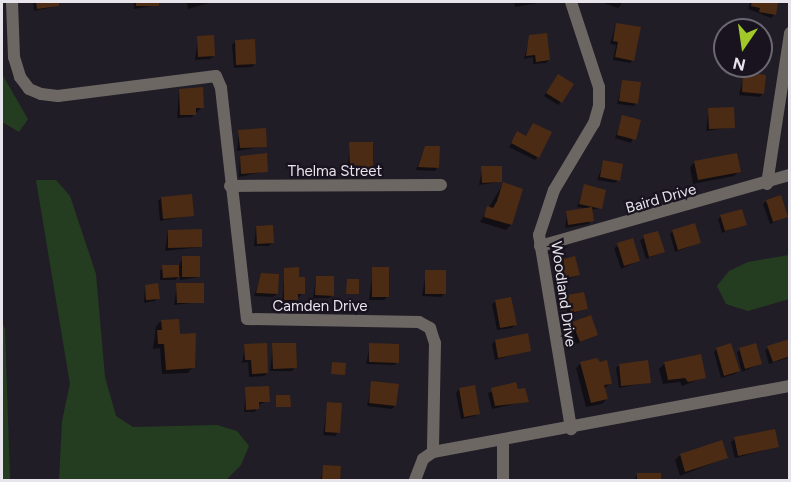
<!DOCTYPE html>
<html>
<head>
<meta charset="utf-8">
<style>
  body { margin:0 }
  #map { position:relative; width:791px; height:482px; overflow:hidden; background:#211d27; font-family:Figtree,sans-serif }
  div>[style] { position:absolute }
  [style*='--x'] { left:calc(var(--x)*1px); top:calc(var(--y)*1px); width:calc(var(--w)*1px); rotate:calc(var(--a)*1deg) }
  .green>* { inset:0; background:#243d20 }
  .shadow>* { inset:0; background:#0007 }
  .building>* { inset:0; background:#4b2b13 }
  .minor>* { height:12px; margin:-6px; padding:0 6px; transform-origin:6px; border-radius:6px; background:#6d6764 }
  span { translate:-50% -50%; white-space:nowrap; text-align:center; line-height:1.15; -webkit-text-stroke:4.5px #18131e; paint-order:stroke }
  .street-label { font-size:15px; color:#e7e4eb }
  .frame { position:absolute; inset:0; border:3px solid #e7e4eb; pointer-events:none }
  .north { position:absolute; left:713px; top:18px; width:60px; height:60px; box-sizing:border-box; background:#18131e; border:2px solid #6b6770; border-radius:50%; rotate:193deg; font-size:16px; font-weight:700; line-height:24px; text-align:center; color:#e7e4eb }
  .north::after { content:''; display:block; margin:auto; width:21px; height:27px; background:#a2c928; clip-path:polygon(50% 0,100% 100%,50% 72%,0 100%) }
</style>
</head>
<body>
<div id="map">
  <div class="green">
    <i style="clip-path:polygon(2px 74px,28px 119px,19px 132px,2px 122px)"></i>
    <i style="clip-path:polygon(36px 180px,56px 180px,70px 196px,96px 274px,105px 377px,116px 416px,133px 427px,217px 425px,237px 431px,249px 446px,241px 465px,226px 480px,59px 480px,62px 421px,70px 384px)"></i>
    <i style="clip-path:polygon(789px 255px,789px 299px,748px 311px,726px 304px,717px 286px,729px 271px,748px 262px)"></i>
    <i style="clip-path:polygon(2px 321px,5px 329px,10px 480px,2px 480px)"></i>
  </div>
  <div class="shadow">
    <i style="clip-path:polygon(33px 2px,57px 2px,58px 6px,34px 11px)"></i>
    <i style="clip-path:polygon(134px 2px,158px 2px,158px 5px,134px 9px)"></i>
    <i style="clip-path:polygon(187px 2px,209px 2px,209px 3px,188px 9px)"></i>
    <i style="clip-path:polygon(514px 2px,545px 2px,515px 7px)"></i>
    <i style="clip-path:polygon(601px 2px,621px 2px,621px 5px,618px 8px)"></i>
    <i style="clip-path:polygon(750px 2px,777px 2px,775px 14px,771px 18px,748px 9px)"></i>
    <i style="clip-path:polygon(616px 24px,633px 60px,630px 63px,613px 60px,616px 45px,610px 44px)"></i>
    <i style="clip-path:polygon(530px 37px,549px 60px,546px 63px,533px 64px,533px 57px,524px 59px)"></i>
    <i style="clip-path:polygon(198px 38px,214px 56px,210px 59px,195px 60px)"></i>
    <i style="clip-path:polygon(235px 42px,255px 63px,252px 67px,234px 68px,232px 45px)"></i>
    <i style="clip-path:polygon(744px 74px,763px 94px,759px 97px,739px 95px)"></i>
    <i style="clip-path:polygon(556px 79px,561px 102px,558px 105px,544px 96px)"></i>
    <i style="clip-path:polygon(623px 81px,637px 103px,634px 106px,617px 104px)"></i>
    <i style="clip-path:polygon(179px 90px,202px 107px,192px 117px,177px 118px)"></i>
    <i style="clip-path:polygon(709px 110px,733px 127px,706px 131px)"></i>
    <i style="clip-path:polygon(623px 117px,639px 122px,631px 143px,615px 138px)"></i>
    <i style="clip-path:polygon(533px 124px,538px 157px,535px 160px,509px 147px,518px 133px,526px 137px)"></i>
    <i style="clip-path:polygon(239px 132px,266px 146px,237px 151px)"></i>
    <i style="clip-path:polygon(350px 144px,372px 170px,368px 173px,347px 174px)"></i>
    <i style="clip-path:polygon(425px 147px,438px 167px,435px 171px,416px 170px)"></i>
    <i style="clip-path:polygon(240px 157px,267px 171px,239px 177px)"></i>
    <i style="clip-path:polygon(604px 162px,618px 180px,615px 183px,597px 180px)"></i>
    <i style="clip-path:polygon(695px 162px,739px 171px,734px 176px,693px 184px,690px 167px)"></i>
    <i style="clip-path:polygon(482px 168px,500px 182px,479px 185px)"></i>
    <i style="clip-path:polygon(503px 184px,511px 225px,506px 230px,480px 222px)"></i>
    <i style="clip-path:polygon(584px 186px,600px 208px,591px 210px,589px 224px,565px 228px,567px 213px,587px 209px,577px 207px)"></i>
    <i style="clip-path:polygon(161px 198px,193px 215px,160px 221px,158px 201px)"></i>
    <i style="clip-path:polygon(767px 201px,786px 217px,770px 224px,763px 204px)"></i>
    <i style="clip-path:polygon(721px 216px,745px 224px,722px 233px,718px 219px)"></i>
    <i style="clip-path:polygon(256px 227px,273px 242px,269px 246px,254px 246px)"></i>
    <i style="clip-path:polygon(168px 231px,201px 247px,165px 251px)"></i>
    <i style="clip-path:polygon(673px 231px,699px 243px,675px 252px,670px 234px)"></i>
    <i style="clip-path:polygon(657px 232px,663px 252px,646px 259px,640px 240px)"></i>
    <i style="clip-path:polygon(632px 240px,638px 261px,621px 269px,614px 248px)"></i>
    <i style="clip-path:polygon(183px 257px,199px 277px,180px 280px,180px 275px,175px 280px,160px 280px,160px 270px,179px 266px)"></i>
    <i style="clip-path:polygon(565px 260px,579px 275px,561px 282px,562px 263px)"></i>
    <i style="clip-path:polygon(285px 269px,298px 279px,303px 293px,293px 303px,282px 303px)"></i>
    <i style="clip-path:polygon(373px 269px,387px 297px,384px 300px,369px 300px)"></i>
    <i style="clip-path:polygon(426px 272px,444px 294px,441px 297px,422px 296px)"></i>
    <i style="clip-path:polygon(262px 275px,277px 294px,273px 297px,254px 296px)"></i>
    <i style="clip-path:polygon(316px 277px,333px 295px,329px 298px,313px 298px)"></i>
    <i style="clip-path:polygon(177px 284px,202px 302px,174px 305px)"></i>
    <i style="clip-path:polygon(145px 286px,158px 298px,155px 301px,144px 303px)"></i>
    <i style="clip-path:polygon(568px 297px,587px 309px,568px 315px,565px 300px)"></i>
    <i style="clip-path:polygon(496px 301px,515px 325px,512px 328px,497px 330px,492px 304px)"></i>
    <i style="clip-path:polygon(161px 321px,179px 335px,193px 367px,188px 373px,162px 374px,160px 348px,153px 349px,156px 326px)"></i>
    <i style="clip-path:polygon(573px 323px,597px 335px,576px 344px,570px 326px)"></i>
    <i style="clip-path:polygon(495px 341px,530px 350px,495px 360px,492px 344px)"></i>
    <i style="clip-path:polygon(790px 342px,790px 357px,769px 364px,765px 350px)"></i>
    <i style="clip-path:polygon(273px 345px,295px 367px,292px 371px,270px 371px)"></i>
    <i style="clip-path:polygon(370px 345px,397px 362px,394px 365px,366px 364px)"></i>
    <i style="clip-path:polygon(245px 346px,267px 373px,264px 376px,249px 377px,248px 362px,242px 363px)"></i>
    <i style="clip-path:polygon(717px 349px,738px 371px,735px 374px,721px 378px,714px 352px)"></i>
    <i style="clip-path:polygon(740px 349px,760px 364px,742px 372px,737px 353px)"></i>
    <i style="clip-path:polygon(581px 363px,610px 383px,604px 389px,607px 399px,602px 404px,586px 407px,576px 368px)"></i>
    <i style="clip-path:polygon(664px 364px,705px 377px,682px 386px,680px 382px,663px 384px,659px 369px)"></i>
    <i style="clip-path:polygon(619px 365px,649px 382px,619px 388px,616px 368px)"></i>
    <i style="clip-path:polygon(372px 383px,395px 406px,392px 409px,367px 406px)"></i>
    <i style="clip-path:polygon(515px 384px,527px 401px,492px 409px,488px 393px)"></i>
    <i style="clip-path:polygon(246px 389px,268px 401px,258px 405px,255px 412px,244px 412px)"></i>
    <i style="clip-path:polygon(459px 389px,478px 413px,475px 416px,461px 419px,456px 393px)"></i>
    <i style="clip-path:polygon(328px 404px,338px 432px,335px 436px,323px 435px)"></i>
    <i style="clip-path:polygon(735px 439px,777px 447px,735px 458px,731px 442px)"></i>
    <i style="clip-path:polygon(680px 455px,726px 458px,680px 476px,675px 460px)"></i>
    <i style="clip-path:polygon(324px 467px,339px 468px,338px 480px,320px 480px)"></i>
    <i style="clip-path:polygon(638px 474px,659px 474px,659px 480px,634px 480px)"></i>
  </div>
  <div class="building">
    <i style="clip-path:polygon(36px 2px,59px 2px,59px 6px,37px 9px)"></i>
    <i style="clip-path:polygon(136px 2px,159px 2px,159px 6px,136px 6px)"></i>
    <i style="clip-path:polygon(752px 2px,778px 2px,776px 15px,759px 12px,760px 8px,751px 6px)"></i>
    <i style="clip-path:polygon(616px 23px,641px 27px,634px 61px,615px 57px,618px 42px,613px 41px)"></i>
    <i style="clip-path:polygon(547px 33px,550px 60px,536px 62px,535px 55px,526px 56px,529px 35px)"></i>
    <i style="clip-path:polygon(214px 35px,215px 56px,198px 57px,197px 36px)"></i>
    <i style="clip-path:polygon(255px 39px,256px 64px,236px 65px,235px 40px)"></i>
    <i style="clip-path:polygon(761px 39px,771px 41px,767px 59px,761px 58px)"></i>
    <i style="clip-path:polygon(743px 72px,766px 75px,764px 94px,742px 92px)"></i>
    <i style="clip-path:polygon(558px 74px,574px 84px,562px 103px,546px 93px)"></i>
    <i style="clip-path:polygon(622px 80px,641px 82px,638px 104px,619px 101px)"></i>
    <i style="clip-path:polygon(203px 87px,204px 108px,196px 108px,196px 115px,180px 115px,179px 89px)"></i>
    <i style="clip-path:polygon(734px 107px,735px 128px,709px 129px,708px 108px)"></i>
    <i style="clip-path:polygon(622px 115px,641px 120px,636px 140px,617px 135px)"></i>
    <i style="clip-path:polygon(533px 123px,552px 132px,539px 158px,511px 143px,517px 131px,526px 136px)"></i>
    <i style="clip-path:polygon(266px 128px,267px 147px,240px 148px,238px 130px)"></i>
    <i style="clip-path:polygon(349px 142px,373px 142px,373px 171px,350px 171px)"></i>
    <i style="clip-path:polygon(425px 146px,440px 146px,439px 168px,418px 167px)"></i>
    <i style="clip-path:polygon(267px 153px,268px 172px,241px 174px,240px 156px)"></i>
    <i style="clip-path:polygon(737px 153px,741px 172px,698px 180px,694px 161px)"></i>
    <i style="clip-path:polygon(603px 160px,623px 164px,620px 181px,600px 177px)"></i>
    <i style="clip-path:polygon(481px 166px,502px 166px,502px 182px,482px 183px)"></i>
    <i style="clip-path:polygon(503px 182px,523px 189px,512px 225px,484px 217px,487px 206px,493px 208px,497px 201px)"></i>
    <i style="clip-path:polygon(584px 184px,606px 190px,602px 209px,579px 204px)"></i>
    <i style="clip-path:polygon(192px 194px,194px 216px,163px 219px,161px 197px)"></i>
    <i style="clip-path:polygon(781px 195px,788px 217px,773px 222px,766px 200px)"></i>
    <i style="clip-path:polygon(592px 207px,594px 221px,568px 225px,566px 211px)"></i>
    <i style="clip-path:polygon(742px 209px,747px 225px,725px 231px,720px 215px)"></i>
    <i style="clip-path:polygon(695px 223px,701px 243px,678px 250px,672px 230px)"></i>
    <i style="clip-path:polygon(273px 225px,274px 243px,257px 244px,256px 226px)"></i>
    <i style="clip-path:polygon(202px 229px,202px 247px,168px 248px,168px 230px)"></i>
    <i style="clip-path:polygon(658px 231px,665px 252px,649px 257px,643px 235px)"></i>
    <i style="clip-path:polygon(633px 238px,640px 261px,624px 266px,617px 243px)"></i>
    <i style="clip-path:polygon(182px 256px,200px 256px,200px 277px,182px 277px)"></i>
    <i style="clip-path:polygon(575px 256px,580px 275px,563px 279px,564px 259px)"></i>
    <i style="clip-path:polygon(162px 265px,179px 265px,179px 277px,163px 278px)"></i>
    <i style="clip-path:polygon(299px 267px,299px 277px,305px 277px,305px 294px,298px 294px,298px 300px,284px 300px,284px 268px)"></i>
    <i style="clip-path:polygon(372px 267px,389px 267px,389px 297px,372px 297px)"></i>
    <i style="clip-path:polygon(425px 270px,446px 270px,446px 294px,425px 294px)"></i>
    <i style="clip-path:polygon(261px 273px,279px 274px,278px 294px,256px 293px)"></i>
    <i style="clip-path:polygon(316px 276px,334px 276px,334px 296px,315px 295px)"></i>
    <i style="clip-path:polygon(347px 279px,359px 279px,359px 294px,346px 294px)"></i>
    <i style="clip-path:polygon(158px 283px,160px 299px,146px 300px,145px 285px)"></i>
    <i style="clip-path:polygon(176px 283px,204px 283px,204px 303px,177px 303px)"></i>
    <i style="clip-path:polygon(584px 292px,588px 309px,571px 313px,567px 295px)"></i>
    <i style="clip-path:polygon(511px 297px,517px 325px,500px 328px,495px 300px)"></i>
    <i style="clip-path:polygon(591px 315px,598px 335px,580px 342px,572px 322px)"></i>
    <i style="clip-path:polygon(179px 319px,180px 334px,196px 333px,195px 368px,166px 370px,164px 344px,158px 344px,157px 330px,162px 330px,161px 320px)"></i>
    <i style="clip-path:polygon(528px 333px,531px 351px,498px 358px,495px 340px)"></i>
    <i style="clip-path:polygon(790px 339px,790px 356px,773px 362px,767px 346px)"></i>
    <i style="clip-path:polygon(267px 343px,268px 373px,252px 374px,251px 360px,245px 360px,244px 344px)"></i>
    <i style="clip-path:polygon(272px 343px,296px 343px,297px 368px,273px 369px)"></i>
    <i style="clip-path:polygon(369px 343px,399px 344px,399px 363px,369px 362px)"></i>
    <i style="clip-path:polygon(731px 343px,740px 371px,724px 376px,716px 348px)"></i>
    <i style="clip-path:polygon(756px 343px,762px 364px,745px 369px,739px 348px)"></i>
    <i style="clip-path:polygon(701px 354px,706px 378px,688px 382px,685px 378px,668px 380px,664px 362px)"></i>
    <i style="clip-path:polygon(597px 358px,600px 362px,607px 360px,612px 384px,604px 385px,608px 399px,591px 403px,580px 362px)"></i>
    <i style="clip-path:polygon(648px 360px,651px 383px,621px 386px,619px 364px)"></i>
    <i style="clip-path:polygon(332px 362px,346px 363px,345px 375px,331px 374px)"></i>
    <i style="clip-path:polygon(371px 381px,399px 384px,396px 406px,369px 403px)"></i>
    <i style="clip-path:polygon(516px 382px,518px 389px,525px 388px,529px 402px,495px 406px,491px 388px)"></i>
    <i style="clip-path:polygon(475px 385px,480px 414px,464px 417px,459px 388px)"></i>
    <i style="clip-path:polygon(269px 386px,270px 402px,259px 402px,259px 409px,246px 410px,245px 387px)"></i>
    <i style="clip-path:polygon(276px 395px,290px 395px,291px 407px,276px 407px)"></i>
    <i style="clip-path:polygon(327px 402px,342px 403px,340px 433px,325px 432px)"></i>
    <i style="clip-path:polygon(775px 429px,779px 447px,738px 456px,734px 437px)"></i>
    <i style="clip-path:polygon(722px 440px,728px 458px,685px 472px,680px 454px)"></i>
    <i style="clip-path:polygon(323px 465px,341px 466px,340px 480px,322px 480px)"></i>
    <i style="clip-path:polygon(637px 473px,661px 473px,661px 480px,637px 480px)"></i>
  </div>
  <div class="minor">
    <i style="--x:12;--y:2;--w:55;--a:87.9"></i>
    <i style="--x:14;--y:57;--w:21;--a:73"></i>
    <i style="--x:20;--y:77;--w:15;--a:53"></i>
    <i style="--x:29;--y:89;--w:13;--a:23"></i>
    <i style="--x:41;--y:94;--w:17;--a:7"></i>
    <i style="--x:58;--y:96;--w:159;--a:-7.2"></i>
    <i style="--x:216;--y:76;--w:13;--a:67"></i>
    <i style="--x:221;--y:88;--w:232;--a:83.6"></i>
    <i style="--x:247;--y:319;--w:172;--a:1"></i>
    <i style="--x:419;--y:322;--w:13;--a:29"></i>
    <i style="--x:430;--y:328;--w:16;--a:72"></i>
    <i style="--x:435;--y:343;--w:109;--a:91.1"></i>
    <i style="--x:571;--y:2;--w:89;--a:71.8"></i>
    <i style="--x:599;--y:87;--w:19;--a:90"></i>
    <i style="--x:599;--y:106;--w:18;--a:106"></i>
    <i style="--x:594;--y:123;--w:78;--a:120.8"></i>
    <i style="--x:554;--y:190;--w:47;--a:108.4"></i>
    <i style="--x:539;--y:235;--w:197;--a:80.6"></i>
    <i style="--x:767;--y:184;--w:153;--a:-81.3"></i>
    <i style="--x:230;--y:186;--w:211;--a:-0.3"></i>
    <i style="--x:540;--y:246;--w:260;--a:-15.9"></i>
    <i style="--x:503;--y:441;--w:39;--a:90"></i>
    <i style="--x:415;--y:480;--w:22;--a:-69"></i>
    <i style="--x:423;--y:459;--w:12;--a:-35"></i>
    <i style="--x:433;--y:452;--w:363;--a:-10.5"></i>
  </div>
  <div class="street-label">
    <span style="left:335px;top:172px">Thelma Street</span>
    <span style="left:661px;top:199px;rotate:-16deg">Baird Drive</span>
    <span style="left:563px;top:294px;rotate:82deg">Woodland Drive</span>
    <span style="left:320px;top:307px">Camden Drive</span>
  </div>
  <div class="frame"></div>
  <div class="north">N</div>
</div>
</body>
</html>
